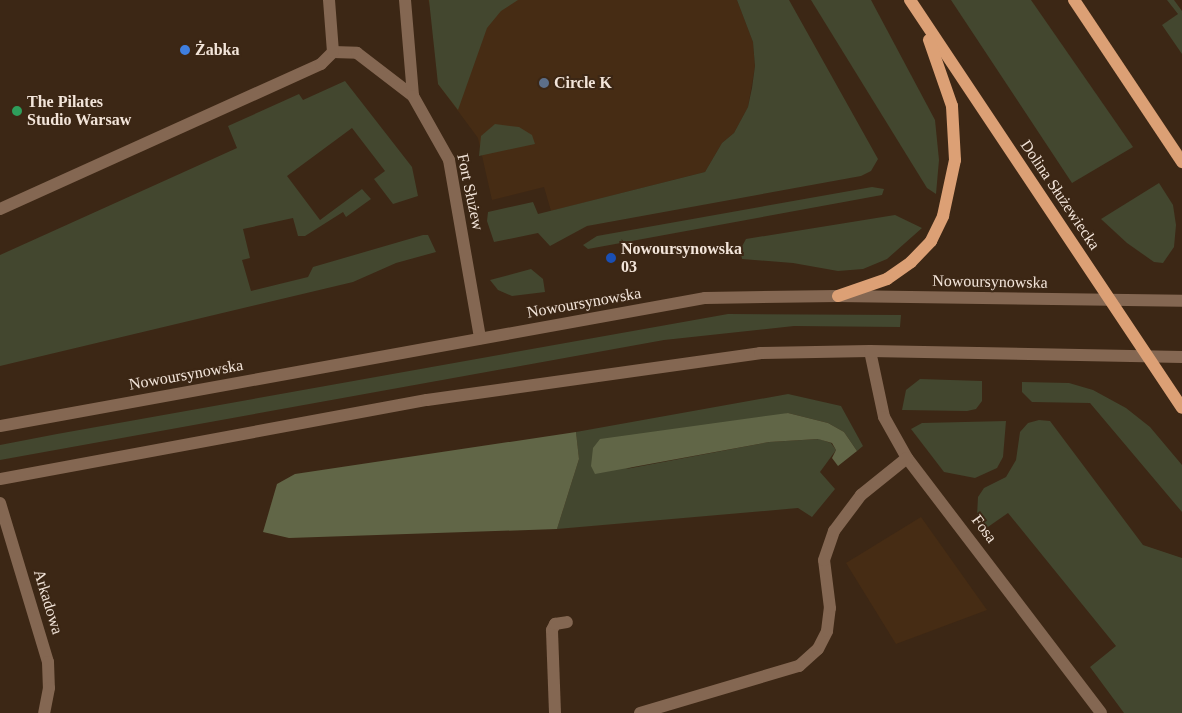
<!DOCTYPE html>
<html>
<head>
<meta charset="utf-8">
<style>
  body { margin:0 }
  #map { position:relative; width:1182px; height:713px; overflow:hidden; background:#3c2715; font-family:"Times New Roman",serif }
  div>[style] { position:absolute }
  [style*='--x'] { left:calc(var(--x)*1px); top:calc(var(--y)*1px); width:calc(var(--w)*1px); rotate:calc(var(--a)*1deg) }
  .built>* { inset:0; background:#462c14 }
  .green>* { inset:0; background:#43472f }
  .forest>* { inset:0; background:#616647 }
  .service>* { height:12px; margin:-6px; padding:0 6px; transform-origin:6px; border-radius:6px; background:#846752 }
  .minor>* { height:12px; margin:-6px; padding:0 6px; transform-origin:6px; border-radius:6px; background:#846752 }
  .tertiary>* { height:12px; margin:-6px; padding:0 6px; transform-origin:6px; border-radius:6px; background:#846752 }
  .primary>* { height:12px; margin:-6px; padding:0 6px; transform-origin:6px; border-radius:6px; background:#dca075 }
  .dots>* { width:14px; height:14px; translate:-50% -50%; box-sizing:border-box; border:2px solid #3c2715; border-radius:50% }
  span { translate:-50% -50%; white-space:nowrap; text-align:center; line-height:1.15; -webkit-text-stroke:4px #3c2715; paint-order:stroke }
  .poi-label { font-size:16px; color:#f3e5da; font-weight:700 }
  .left { translate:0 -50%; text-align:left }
  .street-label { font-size:16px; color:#f3e5da }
</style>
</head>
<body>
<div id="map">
  <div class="built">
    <i style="clip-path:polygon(428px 0,737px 0,753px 42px,755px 66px,748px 107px,734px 133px,722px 143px,705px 172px,551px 211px,544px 187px,492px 200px,478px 138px,438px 84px,433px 16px)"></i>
    <i style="clip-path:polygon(921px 517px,987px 610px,896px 644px,846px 563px)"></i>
  </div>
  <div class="green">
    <i style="clip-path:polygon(429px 0,518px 0,501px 11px,487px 28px,458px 110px,438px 84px)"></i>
    <i style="clip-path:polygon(737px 0,789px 0,878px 159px,871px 171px,861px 176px,587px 226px,550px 246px,538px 233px,494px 242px,487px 221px,488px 212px,533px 202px,538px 214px,705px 172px,722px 143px,734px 133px,748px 107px,752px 88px,755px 66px,753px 42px)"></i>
    <i style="clip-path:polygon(811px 0,871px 0,935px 120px,939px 160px,936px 194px,927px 188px)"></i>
    <i style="clip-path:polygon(951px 0,1031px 0,1133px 147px,1072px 183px)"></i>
    <i style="clip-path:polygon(1167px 0,1174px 0,1182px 11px,1182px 54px,1162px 25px,1178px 14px)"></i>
    <i style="clip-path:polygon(345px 81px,412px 167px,418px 196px,393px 204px,374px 179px,385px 171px,352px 128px,287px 176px,320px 220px,362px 189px,371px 199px,346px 217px,343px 212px,305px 236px,298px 236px,293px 218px,243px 229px,250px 258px,242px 260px,251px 291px,308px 277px,313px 267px,423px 235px,428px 235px,436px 252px,396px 263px,353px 282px,0 366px,0 255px,237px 148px,228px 126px,299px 94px,303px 100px)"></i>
    <i style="clip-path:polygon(495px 124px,519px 127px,532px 135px,535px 144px,479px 156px,481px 136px)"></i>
    <i style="clip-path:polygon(1159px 183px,1173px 205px,1176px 225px,1174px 247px,1163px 263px,1154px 262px,1127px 243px,1101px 219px)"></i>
    <i style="clip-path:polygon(872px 187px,884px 189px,882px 195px,588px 249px,583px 245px,597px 236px)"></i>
    <i style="clip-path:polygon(895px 215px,922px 228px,887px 259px,863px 269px,838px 271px,793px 263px,742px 259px,740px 250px,746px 239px)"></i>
    <i style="clip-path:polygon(531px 269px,543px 279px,545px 292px,512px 296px,498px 290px,490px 280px)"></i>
    <i style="clip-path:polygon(728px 314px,901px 315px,900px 327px,794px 326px,664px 340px,0 460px,0 445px,57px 434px)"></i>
    <i style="clip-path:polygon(920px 379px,982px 381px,982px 401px,976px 409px,967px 411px,902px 410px,906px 390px)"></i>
    <i style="clip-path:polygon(1022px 382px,1069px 383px,1093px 390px,1126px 408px,1150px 427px,1182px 465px,1182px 512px,1090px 403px,1032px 402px,1022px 392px)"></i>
    <i style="clip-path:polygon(788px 394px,841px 406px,863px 446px,857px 451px,844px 432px,828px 423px,788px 413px,626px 469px,769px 442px,819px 439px,831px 443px,836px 450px,820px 472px,835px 489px,812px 517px,798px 508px,557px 529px,579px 459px,576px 432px)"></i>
    <i style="clip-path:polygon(1039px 420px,1050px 421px,1143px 545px,1182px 558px,1182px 713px,1124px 713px,1090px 667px,1116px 646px,1008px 513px,985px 529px,977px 516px,978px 497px,984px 488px,1006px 477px,1016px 460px,1020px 432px,1028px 423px)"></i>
    <i style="clip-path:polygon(1006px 421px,1003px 457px,997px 468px,975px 478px,944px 472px,911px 429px,922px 423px)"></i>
  </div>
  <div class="forest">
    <i style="clip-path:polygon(788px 413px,828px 423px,844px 432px,857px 451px,838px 466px,832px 458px,836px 450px,832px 443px,818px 439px,769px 442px,595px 474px,591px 466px,593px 448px,600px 439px)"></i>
    <i style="clip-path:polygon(576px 432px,579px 459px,557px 529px,289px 538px,263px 532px,277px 484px,295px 474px)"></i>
  </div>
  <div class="service">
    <i style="--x:333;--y:52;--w:24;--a:2"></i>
    <i style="--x:357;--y:53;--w:71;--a:37.5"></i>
    <i style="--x:0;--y:209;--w:352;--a:-24.3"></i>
    <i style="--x:321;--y:64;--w:17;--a:-45"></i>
    <i style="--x:333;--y:52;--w:52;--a:-94.4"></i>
    <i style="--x:555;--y:713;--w:83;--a:-92.1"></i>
    <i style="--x:552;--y:630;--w:7;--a:-63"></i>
    <i style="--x:555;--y:624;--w:12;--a:-9"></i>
  </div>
  <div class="minor">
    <i style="--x:405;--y:0;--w:96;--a:85.2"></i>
    <i style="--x:413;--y:96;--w:73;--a:60.6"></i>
    <i style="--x:449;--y:160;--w:181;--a:80.1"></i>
    <i style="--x:870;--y:351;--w:67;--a:78"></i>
    <i style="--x:884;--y:417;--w:47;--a:60.7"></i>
    <i style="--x:907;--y:458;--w:320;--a:52.7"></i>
    <i style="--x:0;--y:503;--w:166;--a:73.2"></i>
    <i style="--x:48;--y:662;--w:26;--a:88"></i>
    <i style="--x:49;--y:688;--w:25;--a:101"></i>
    <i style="--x:640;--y:713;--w:166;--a:-16.5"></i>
    <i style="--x:799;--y:666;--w:25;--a:-42"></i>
    <i style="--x:818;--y:649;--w:20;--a:-63"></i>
    <i style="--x:827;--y:631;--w:23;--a:-83"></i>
    <i style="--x:830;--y:608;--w:48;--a:-97.1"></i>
    <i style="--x:824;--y:560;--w:31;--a:-71"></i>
    <i style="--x:834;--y:531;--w:45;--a:-53.1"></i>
    <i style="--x:861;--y:495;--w:59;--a:-38.8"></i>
  </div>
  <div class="tertiary">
    <i style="--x:0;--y:426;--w:717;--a:-10.29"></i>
    <i style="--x:705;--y:298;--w:133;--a:-0.9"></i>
    <i style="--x:838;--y:296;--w:344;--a:0.8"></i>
    <i style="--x:0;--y:479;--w:434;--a:-10.5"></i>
    <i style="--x:427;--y:400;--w:336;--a:-8"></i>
    <i style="--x:760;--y:353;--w:110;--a:-1"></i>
    <i style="--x:870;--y:351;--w:312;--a:1.1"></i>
  </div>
  <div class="primary">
    <i style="--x:910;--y:0;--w:490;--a:56.3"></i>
    <i style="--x:1074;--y:0;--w:195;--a:56.3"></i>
    <i style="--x:838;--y:296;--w:52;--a:-19.1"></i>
    <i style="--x:887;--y:279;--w:29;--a:-35"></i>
    <i style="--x:911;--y:262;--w:29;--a:-46"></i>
    <i style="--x:931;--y:241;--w:28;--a:-64"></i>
    <i style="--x:943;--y:216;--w:57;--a:-77.9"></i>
    <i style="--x:955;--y:160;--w:54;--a:-93.2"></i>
    <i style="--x:952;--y:106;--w:70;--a:-109.2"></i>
  </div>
  <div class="dots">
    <i style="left:185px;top:50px;background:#3f7fe0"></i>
    <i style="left:544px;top:83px;background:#5c6f8a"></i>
    <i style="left:17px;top:111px;background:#2e9e5b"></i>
    <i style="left:611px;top:258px;background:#1a4fb4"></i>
  </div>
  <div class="poi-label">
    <span class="left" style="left:195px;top:50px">Żabka</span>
    <span class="left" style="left:554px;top:83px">Circle K</span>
    <span class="left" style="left:27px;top:111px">The Pilates<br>Studio Warsaw</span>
    <span class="left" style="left:621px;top:258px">Nowoursynowska<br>03</span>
  </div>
  <div class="street-label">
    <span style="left:470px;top:192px;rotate:78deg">Fort Służew</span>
    <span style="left:1060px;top:195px;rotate:56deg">Dolina Służewiecka</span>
    <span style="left:990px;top:282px;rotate:1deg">Nowoursynowska</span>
    <span style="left:584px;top:303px;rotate:-10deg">Nowoursynowska</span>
    <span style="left:186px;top:375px;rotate:-10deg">Nowoursynowska</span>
    <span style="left:984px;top:529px;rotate:53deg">Fosa</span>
    <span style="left:48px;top:602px;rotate:73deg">Arkadowa</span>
  </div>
</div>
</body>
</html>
